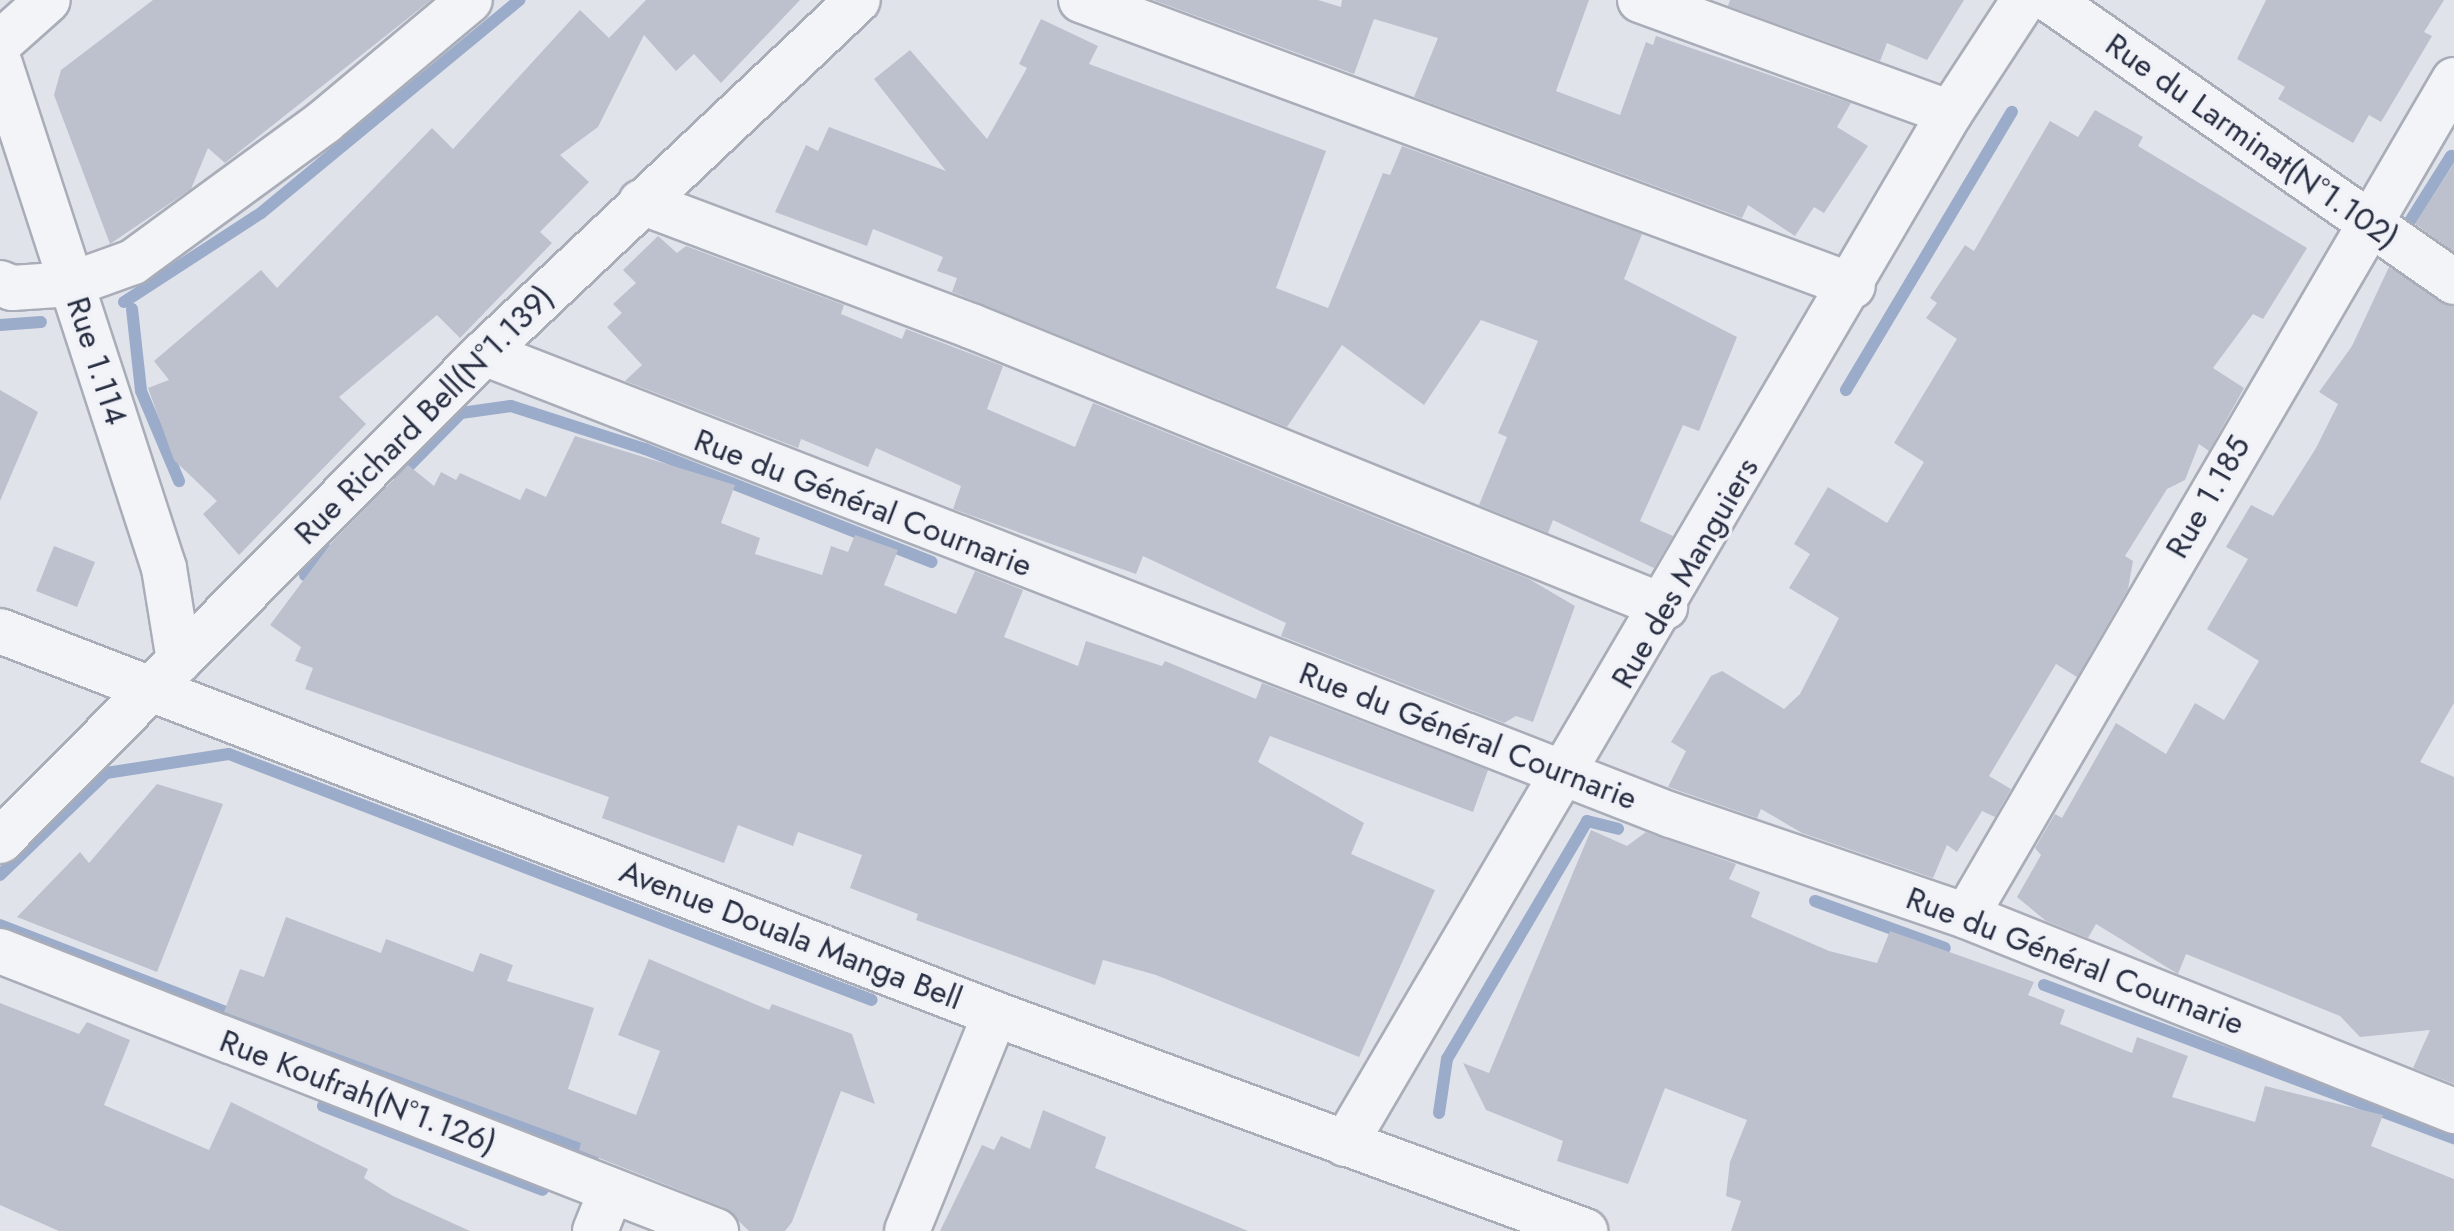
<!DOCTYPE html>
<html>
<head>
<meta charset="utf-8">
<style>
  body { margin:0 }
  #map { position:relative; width:2454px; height:1231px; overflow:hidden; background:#e0e3ea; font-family:Jost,sans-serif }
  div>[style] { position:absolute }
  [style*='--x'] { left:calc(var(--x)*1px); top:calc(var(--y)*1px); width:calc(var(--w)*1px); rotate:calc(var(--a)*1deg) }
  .stream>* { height:12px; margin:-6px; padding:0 6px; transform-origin:6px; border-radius:6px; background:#9babca }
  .building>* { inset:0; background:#bdc1cd }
  .roads { filter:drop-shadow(2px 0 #a9adb8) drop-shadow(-2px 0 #a9adb8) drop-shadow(0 2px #a9adb8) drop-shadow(0 -2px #a9adb8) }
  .minor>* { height:44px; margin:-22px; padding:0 22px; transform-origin:22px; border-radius:22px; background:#f3f4f8 }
  .tertiary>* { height:44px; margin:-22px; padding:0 22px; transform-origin:22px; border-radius:22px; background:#f3f4f8 }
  span { translate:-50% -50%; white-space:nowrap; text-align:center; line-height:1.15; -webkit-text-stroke:7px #f0f2f7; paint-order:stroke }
  .street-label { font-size:32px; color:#282e42 }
</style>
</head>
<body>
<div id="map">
  <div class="stream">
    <i style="--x:2407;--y:226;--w:83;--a:-57.8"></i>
    <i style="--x:124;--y:302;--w:163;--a:-33"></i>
    <i style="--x:261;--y:213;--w:335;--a:-39.5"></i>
    <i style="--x:132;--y:309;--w:82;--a:83.7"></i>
    <i style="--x:141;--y:391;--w:98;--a:67.1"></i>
    <i style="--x:0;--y:325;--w:41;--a:-4.2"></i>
    <i style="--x:1846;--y:390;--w:324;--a:-59.2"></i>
    <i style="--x:399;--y:476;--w:88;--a:-45.5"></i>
    <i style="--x:461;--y:413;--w:50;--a:-8"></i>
    <i style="--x:511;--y:406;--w:141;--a:17.8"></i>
    <i style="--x:645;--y:449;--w:308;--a:21.5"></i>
    <i style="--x:305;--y:575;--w:34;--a:-47"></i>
    <i style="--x:0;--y:875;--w:147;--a:-43.9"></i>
    <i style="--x:106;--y:773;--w:124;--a:-8.8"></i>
    <i style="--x:229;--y:754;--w:688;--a:20.94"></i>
    <i style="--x:1815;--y:901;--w:138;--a:19.9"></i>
    <i style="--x:0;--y:925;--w:637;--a:21.08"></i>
    <i style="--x:2044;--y:985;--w:438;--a:20.5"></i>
    <i style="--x:323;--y:1106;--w:235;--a:20.9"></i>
    <i style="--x:1439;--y:1113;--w:55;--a:-81.6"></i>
    <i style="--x:1447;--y:1059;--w:276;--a:-59.5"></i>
    <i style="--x:1587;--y:821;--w:32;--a:14"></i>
  </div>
  <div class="building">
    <i style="clip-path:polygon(153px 0,431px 0,225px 163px,208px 148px,191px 189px,110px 244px,54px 95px,61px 70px)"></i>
    <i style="clip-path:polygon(646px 0,800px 0,721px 83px,694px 54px,676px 71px,644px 35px,598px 127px,560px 155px,589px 182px,540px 232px,552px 243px,460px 338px,437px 315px,339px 397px,366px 424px,239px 555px,203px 514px,217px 501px,174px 460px,148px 388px,169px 380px,154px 361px,261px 270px,277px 288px,432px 128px,453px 149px,580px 10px,609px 38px)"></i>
    <i style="clip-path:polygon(1153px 0,1318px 0,1341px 7px,1342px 0,1589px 0,1556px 91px,1620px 115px,1646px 42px,1653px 45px,1656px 36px,1851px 103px,1837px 127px,1868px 146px,1824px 213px,1814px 207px,1795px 236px,1748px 205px,1742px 218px,1414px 97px,1438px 38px,1374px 19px,1354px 74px)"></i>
    <i style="clip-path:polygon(1730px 0,1964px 0,1927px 60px,1887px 43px,1880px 61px,1728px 6px)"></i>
    <i style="clip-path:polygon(2266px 0,2444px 0,2424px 32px,2432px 36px,2381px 122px,2369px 115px,2353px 143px,2278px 99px,2285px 87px,2237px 59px)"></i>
    <i style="clip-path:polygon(1041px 19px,1098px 46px,1089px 64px,1326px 151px,1276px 288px,1328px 308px,1383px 173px,1390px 175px,1402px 146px,1642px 234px,1624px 279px,1737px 337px,1699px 431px,1683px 425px,1640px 521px,1673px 536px,1654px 568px,1553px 520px,1548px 533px,1479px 505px,1507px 437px,1498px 433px,1538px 341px,1481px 320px,1424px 405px,1342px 345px,1287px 427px,952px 292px,957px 278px,937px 271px,943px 257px,873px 229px,867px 246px,775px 212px,806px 145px,818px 151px,829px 127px,946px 171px,874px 79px,910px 50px,987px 139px,1027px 68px,1019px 64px)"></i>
    <i style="clip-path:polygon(2095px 110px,2143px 137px,2138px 146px,2307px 248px,2263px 319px,2253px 314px,2213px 368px,2244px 388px,2209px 451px,2199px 444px,2185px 480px,2167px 489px,2125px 556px,2133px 561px,2128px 589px,2077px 677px,2056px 664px,1989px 776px,2011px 789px,1995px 817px,1982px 811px,1957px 852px,1947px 845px,1933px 878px,1802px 833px,1761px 809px,1757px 818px,1668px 787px,1686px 751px,1671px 742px,1711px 676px,1722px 671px,1784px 709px,1800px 694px,1839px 618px,1789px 588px,1810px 554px,1794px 544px,1828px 487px,1887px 523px,1924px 462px,1894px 443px,1957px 339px,1926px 318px,1937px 303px,1930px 298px,1965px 245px,1974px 251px,2050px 121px,2078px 137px)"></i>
    <i style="clip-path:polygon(2454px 163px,2454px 252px,2415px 224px)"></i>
    <i style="clip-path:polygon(658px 236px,677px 253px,686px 246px,844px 305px,841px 314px,902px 339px,906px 329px,1003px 366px,987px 409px,1075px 447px,1093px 403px,1529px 579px,1575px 606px,1533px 722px,1516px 716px,1504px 723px,1281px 636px,1286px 623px,1143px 556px,1136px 574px,953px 509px,961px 486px,876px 448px,868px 467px,801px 439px,798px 448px,625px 381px,642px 365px,607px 327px,622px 313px,613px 304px,636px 283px,623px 270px)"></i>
    <i style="clip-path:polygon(2389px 267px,2454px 307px,2454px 703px,2420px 762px,2454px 777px,2454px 1084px,2413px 1068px,2430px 1030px,2360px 1037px,2340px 1016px,2186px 954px,2178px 974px,2096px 924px,2088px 938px,2046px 921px,2017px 897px,2041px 855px,2035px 848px,2055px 814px,2062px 818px,2116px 723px,2166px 754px,2195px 703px,2224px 720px,2259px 661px,2207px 629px,2248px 559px,2226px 547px,2251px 505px,2273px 516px,2316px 448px,2338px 404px,2319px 392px,2352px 346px)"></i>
    <i style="clip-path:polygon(0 390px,38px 412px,0 501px)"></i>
    <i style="clip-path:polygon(575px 436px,735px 485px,721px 523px,760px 538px,755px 554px,822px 575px,831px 546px,848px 552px,855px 535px,898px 550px,884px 585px,956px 614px,975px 571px,1023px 590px,1004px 637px,1078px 666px,1086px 641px,1162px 666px,1165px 661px,1256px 699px,1262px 683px,1488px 770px,1473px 812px,1270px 736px,1258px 762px,1364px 823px,1351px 854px,1435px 890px,1359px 1057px,1156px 975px,1103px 960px,1095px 985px,916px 920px,918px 914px,850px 888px,862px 855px,798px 832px,793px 846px,738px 825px,724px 863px,602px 818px,609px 797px,305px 689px,313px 668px,295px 661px,301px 647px,270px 625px,332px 542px,408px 465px,434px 486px,441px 472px,456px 480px,460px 473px,520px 500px,526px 488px,546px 497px)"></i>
    <i style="clip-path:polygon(54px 546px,95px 562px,77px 607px,36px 591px)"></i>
    <i style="clip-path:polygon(157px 784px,223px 804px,157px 972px,17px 917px,80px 852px,89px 863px)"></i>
    <i style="clip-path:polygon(1591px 830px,1627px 846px,1646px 832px,1736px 864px,1729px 879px,1760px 892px,1751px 917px,1829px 951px,1877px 963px,1890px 931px,2034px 982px,2028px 995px,2065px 1010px,2060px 1024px,2132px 1053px,2137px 1037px,2188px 1056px,2172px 1097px,2255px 1122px,2265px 1086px,2383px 1115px,2371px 1146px,2454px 1179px,2454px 1231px,1731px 1231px,1741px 1201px,1726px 1196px,1730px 1162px,1747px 1120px,1665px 1088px,1628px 1184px,1557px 1161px,1563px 1141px,1486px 1110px,1463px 1063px,1489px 1073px)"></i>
    <i style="clip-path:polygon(286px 917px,381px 953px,386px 939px,473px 972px,480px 953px,513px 965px,507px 981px,594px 1008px,568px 1089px,636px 1115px,660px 1051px,618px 1035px,649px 959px,769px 1010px,772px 1004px,852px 1034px,875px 1104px,841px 1091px,792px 1222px,785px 1231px,749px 1231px,725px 1208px,579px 1150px,581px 1143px,224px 1012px,240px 969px,264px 977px)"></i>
    <i style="clip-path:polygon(0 1003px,79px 1034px,87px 1022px,130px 1040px,104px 1105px,209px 1150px,231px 1102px,368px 1169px,364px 1178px,393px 1196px,470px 1231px,59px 1231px,0 1205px)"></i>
    <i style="clip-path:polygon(1043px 1110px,1106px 1137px,1095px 1168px,1248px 1231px,940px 1231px,982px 1145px,994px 1150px,1001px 1136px,1030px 1149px)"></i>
  </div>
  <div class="roads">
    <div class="minor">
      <i style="--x:1081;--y:0;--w:823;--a:20.33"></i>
      <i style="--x:1640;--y:0;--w:330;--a:20"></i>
      <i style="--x:2050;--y:0;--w:493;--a:34.9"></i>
      <i style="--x:0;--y:43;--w:64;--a:-41.9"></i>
      <i style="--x:0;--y:64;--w:530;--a:71.98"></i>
      <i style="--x:164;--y:568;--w:94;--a:80.8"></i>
      <i style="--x:641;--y:202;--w:353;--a:20.6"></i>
      <i style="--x:971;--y:326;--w:749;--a:22.04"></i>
      <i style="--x:0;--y:283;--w:13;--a:23"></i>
      <i style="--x:12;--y:288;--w:60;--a:-3.8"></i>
      <i style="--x:72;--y:284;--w:65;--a:-19.8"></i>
      <i style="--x:133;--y:262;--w:237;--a:-36.2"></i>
      <i style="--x:324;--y:122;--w:190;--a:-39.9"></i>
      <i style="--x:484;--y:353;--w:1274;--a:21.27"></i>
      <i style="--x:1671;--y:815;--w:312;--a:18.9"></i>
      <i style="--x:1966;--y:916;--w:526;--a:21.78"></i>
      <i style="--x:0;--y:841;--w:687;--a:-45.24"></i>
      <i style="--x:484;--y:353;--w:514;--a:-43.35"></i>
      <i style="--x:1966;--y:916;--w:968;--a:-59.73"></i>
      <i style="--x:0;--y:951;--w:769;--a:21.36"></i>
      <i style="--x:1345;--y:1144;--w:1195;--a:-59.6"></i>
      <i style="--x:1950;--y:113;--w:135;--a:-56.8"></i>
      <i style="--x:595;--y:1231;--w:43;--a:-68.2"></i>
      <i style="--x:907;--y:1231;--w:234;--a:-67.9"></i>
    </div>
    <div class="tertiary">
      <i style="--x:0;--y:631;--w:1066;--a:21.05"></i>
      <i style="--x:995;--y:1014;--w:629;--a:20.19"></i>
    </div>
  </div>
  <div class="street-label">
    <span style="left:2252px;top:141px;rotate:35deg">Rue du Larminat(N°1.102)</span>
    <span style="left:97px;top:361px;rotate:72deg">Rue 1.114</span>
    <span style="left:424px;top:415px;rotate:-45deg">Rue Richard Bell(N°1.139)</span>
    <span style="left:2208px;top:497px;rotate:-60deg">Rue 1.185</span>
    <span style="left:863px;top:503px;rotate:21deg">Rue du Général Cournarie</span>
    <span style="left:1685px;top:573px;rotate:-60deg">Rue des Manguiers</span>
    <span style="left:1468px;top:736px;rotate:21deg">Rue du Général Cournarie</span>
    <span style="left:791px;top:935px;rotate:21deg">Avenue Douala Manga Bell</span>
    <span style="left:2075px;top:961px;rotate:21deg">Rue du Général Cournarie</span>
    <span style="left:358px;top:1092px;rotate:21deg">Rue Koufrah(N°1.126)</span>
  </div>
</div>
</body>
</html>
